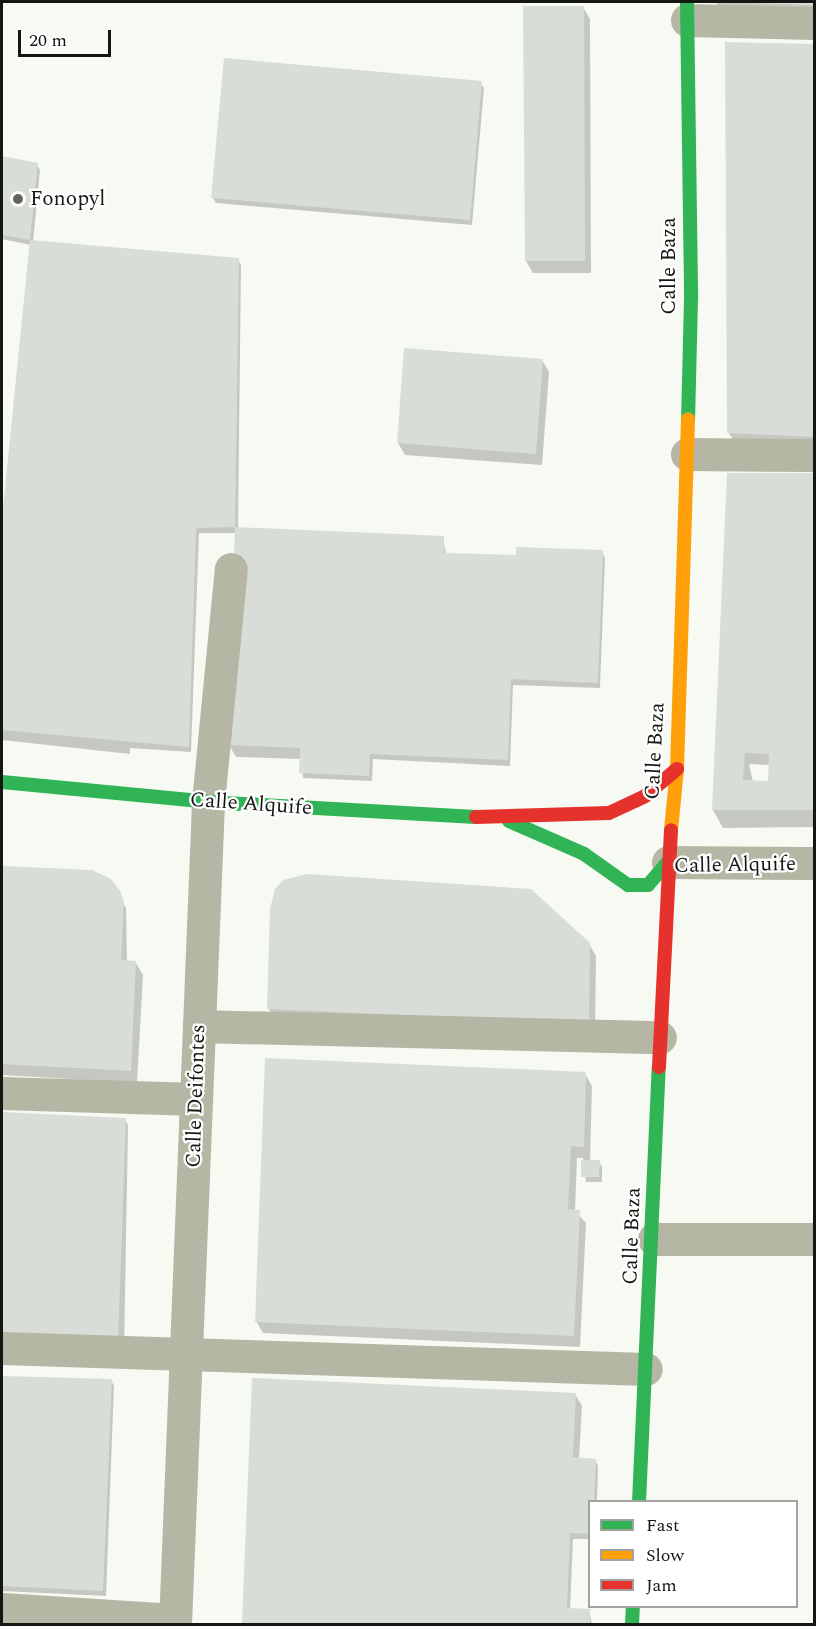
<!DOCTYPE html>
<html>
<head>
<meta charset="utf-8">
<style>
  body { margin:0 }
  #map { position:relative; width:816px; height:1626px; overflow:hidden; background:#f7faf2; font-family:Spectral,serif }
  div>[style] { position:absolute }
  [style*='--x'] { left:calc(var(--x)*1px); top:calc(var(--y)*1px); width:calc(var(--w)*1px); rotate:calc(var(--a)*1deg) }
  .shadow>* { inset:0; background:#0003 }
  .building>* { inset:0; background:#d9ddd7 }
  .street>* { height:33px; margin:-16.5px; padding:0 16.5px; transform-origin:16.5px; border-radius:16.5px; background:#b6b6a5 }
  .fast>* { height:14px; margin:-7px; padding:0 7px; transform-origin:7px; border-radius:7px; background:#30b455 }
  .slow>* { height:14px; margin:-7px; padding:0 7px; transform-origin:7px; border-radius:7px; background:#ff9f0a }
  .jam>* { height:14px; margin:-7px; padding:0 7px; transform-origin:7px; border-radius:7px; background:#e5322d }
  .dots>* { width:16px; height:16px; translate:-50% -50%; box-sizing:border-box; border:3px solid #fff; border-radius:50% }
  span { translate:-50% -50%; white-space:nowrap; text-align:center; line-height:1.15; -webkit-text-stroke:4.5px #fff; paint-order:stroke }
  .poi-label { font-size:21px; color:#141611 }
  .left { translate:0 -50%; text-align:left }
  .street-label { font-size:21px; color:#141611 }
  .frame { position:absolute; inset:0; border:3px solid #141611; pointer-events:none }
  .legend { position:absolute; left:588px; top:1500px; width:210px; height:108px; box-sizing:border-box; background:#fff; border:2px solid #a1a2a0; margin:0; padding:8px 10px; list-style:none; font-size:18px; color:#141611 }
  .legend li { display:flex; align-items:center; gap:12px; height:30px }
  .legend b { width:30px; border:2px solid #a1a2a0 }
  .scale { position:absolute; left:18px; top:30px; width:93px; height:27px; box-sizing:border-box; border:3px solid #141611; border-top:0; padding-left:8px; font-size:18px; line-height:21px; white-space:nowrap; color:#141611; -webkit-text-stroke:4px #fff; paint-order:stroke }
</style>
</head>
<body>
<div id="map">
  <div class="shadow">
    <i style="clip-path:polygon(716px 2px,814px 2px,814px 22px,726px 20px)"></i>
    <i style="clip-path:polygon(583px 7px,590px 19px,591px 273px,533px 273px,526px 261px)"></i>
    <i style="clip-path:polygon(726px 44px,814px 45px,814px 448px,736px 445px,729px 433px)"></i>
    <i style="clip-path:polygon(481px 83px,484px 88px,472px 225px,216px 203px,213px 198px)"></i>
    <i style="clip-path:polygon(2px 158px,37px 165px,40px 170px,33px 242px,238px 259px,241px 265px,238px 529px,443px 538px,446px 554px,517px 557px,602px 552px,605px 558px,600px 688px,513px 685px,510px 766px,373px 759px,372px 781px,303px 778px,301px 759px,236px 757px,229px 745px,237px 533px,199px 533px,191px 752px,130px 748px,130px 754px,2px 740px,2px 520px,6px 521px,31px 245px,2px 239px)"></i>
    <i style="clip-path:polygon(542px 360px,549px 372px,542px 465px,405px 455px,398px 443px)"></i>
    <i style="clip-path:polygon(evenodd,728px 475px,814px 475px,814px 827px,723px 828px,713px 810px,728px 475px,749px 764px,770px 765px,769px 782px,753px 782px,749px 764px)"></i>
    <i style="clip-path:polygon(2px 867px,92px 871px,110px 881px,126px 908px,127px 962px,136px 963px,143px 975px,137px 1083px,2px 1075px)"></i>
    <i style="clip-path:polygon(589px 944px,596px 956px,595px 1035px,276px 1021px,269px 1009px)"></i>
    <i style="clip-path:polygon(585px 1074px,592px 1086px,590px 1161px,599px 1161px,602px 1167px,602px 1182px,586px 1182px,583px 1158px,577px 1158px,575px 1211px,586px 1223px,580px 1347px,263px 1333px,256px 1321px)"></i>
    <i style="clip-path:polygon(2px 1113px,125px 1120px,128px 1125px,124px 1353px,2px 1347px)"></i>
    <i style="clip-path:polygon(2px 1378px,111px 1380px,114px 1386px,106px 1596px,2px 1591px)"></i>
    <i style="clip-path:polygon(254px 1380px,575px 1394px,582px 1406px,579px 1459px,595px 1460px,598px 1466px,597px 1502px,590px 1502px,590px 1539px,573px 1539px,570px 1610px,589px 1611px,592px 1624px,244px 1624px)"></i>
  </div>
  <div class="building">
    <i style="clip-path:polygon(750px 2px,814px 2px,814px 5px,750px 3px)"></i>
    <i style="clip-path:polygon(523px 6px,584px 6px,585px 261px,525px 261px)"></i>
    <i style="clip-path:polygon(725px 42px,814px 44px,814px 437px,727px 433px)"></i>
    <i style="clip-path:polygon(224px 58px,482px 81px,470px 220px,211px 198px)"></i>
    <i style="clip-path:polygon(2px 156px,38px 163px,30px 240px,2px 235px)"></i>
    <i style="clip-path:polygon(30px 240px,239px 258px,235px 527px,196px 528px,189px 747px,2px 730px,2px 518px)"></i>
    <i style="clip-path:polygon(404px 348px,543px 359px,536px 454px,397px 443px)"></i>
    <i style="clip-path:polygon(evenodd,727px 473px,814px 473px,814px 810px,712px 810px,727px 473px,745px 753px,769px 754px,768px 781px,743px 780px,745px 753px)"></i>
    <i style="clip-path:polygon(235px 527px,444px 536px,444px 553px,516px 555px,516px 547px,603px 550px,598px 683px,511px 679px,508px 760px,370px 754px,369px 776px,299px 773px,300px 748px,227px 745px)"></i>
    <i style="clip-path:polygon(2px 866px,92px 870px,111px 879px,120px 891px,124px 901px,121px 960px,136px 961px,131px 1071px,2px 1064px)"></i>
    <i style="clip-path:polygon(307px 874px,531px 889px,590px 943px,589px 1023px,267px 1009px,270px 909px,275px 889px,283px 880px)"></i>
    <i style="clip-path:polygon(265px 1058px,586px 1072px,584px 1147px,571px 1146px,568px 1209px,580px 1210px,574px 1336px,255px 1322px)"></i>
    <i style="clip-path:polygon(2px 1112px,126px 1118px,118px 1342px,2px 1336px)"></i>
    <i style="clip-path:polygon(581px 1160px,600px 1160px,599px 1177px,581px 1177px)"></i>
    <i style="clip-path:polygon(2px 1376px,112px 1379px,103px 1591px,2px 1586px)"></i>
    <i style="clip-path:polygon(252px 1378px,576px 1393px,573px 1457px,596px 1459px,594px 1502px,590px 1502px,590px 1534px,570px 1533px,567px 1608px,590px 1609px,590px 1624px,242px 1624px)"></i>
  </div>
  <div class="street">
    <i style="--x:687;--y:20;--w:127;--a:1.4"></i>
    <i style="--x:687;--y:454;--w:127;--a:0.5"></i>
    <i style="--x:668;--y:862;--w:146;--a:0.4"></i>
    <i style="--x:199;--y:1026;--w:461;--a:1.4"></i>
    <i style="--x:2;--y:1093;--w:194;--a:1.8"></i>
    <i style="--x:654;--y:1239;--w:160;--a:0"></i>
    <i style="--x:2;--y:1348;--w:644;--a:1.87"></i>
    <i style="--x:2;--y:1609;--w:173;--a:3.6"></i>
    <i style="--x:175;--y:1624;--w:823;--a:-87.7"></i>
    <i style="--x:208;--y:802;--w:234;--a:-84.4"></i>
  </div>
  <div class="fast">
    <i style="--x:687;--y:2;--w:297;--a:89.2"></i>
    <i style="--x:691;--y:299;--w:120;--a:91.4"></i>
    <i style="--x:2;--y:782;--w:207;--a:5.5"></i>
    <i style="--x:208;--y:802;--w:268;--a:3.2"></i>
    <i style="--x:509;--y:821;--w:82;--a:23.7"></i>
    <i style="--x:584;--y:854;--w:54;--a:35.2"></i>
    <i style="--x:628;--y:885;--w:20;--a:0"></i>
    <i style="--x:648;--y:885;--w:30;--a:-49"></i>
    <i style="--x:639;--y:1502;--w:435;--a:-87.4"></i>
    <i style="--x:632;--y:1624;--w:18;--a:-87"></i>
  </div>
  <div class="slow">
    <i style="--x:671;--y:830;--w:61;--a:-84.4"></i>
    <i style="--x:677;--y:769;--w:350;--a:-88.2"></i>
  </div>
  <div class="jam">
    <i style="--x:476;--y:817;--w:133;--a:-1.7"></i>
    <i style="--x:609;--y:813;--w:40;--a:-25"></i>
    <i style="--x:645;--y:796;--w:42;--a:-40.2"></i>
    <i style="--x:659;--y:1067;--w:237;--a:-87.1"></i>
  </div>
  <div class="dots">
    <i style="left:18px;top:199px;background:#636660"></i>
  </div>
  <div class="poi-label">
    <span class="left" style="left:30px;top:199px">Fonopyl</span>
  </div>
  <div class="street-label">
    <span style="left:669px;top:266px;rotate:-90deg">Calle Baza</span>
    <span style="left:655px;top:751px;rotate:-87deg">Calle Baza</span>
    <span style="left:251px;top:804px;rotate:4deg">Calle Alquife</span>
    <span style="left:735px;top:865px;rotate:-1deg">Calle Alquife</span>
    <span style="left:196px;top:1096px;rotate:-88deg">Calle Deifontes</span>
    <span style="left:632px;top:1236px;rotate:-88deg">Calle Baza</span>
  </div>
  <div class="frame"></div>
  <ul class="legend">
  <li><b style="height:8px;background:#30b455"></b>Fast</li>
  <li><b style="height:8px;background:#ff9f0a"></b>Slow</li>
  <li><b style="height:8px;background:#e5322d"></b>Jam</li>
  </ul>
  <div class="scale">20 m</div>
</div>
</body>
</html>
